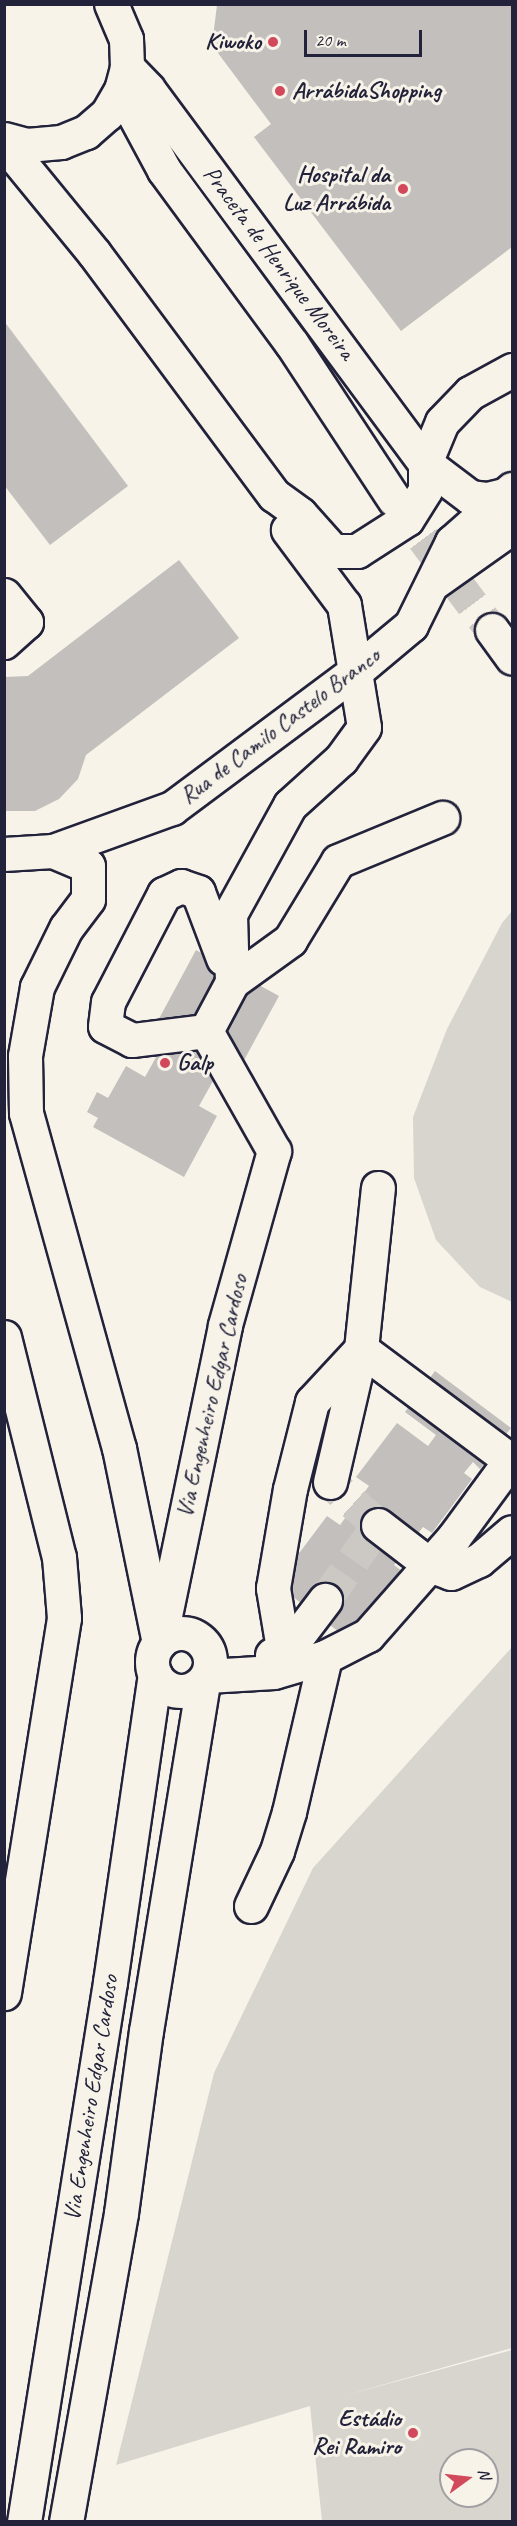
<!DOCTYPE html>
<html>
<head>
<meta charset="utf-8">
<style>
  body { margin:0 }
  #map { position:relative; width:517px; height:2526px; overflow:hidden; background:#f7f3e8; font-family:Caveat,sans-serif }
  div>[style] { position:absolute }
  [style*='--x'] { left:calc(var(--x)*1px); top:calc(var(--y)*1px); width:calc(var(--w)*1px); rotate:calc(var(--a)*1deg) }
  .green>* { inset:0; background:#d8d5cf }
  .building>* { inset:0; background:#c2bfbd }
  .minor-tunnel>* { height:33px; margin-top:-16.5px; transform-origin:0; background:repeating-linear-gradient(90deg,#ccc9c5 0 33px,transparent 0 49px) }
  .roads { filter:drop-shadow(2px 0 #22223b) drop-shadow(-2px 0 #22223b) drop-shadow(0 2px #22223b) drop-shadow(0 -2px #22223b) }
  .minor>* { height:33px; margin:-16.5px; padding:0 16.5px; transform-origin:16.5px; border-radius:16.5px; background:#f7f3e8 }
  .major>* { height:33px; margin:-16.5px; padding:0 16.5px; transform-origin:16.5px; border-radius:16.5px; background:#f7f3e8 }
  .major>.ring { margin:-16.5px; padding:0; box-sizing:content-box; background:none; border:33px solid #f7f3e8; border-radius:50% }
  .dots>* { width:16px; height:16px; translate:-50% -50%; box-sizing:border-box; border:3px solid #f7f3e8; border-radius:50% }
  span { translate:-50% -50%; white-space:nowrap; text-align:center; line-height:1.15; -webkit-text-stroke:6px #f7f3e8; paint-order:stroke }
  .poi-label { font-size:24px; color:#22223b; font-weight:700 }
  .right { translate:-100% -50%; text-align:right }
  .left { translate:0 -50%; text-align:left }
  .street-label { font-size:24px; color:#22223b }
  .frame { position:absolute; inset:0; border:6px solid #22223b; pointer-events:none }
  .north { position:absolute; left:439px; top:2448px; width:60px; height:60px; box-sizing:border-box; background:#f7f3e8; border:2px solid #a29fa3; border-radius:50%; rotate:75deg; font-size:16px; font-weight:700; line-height:24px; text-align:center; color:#22223b }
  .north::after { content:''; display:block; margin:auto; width:21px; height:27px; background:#d1495b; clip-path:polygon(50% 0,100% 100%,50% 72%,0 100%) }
  .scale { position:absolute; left:304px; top:30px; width:118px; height:27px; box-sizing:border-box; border:3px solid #22223b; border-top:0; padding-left:8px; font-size:18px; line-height:21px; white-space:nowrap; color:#22223b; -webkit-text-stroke:4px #f7f3e8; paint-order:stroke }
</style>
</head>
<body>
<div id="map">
  <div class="green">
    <i style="clip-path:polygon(512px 911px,512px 1302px,480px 1287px,436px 1240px,414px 1178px,413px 1117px,447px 1029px,502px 923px)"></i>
    <i style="clip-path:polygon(evenodd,512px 1647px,512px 2348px,343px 2396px,512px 2350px,512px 2521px,322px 2521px,310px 2406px,116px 2465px,214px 2073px,313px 1868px,512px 1647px,451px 2460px,487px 2460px,487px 2496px,451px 2496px,451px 2460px)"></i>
  </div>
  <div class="building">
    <i style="clip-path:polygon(217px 5px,512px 5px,512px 247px,401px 331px,254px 137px,271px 124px,212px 45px)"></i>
    <i style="clip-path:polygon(4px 321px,128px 486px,50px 545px,4px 485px)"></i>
    <i style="clip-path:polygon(179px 560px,239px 638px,86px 755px,78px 779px,59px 799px,35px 811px,4px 811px,4px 677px,28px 676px)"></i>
    <i style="clip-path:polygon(196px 950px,279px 996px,237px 1073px,222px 1065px,199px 1106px,217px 1116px,184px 1177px,93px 1127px,98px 1118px,87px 1112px,97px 1092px,108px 1098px,126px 1066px,145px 1077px,168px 1036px,154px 1028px)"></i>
    <i style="clip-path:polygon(435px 1371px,511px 1428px,480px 1469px,473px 1462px,464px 1473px,472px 1479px,432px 1533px,423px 1527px,394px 1565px,403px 1572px,351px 1641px,276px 1584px,327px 1516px,340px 1525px,369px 1486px,356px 1477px,397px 1423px,428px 1446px,436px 1435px,405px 1412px)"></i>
  </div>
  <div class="minor-tunnel">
    <i style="--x:394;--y:499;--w:164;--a:53.2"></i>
    <i style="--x:325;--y:1600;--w:92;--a:-54.8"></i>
    <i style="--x:378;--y:1525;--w:64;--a:-138.1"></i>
  </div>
  <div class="roads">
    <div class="minor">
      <i style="--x:127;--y:67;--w:30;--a:46"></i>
      <i style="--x:148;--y:89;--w:465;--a:53.5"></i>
      <i style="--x:425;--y:463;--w:56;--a:37.1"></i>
      <i style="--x:470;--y:497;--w:17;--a:7"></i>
      <i style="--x:487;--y:499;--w:18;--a:-13"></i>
      <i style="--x:121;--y:90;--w:91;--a:61.7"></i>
      <i style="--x:164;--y:170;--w:216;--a:53.7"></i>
      <i style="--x:292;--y:344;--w:186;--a:56.7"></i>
      <i style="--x:4;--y:139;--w:24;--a:15"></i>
      <i style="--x:27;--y:145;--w:34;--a:-5"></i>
      <i style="--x:61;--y:142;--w:27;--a:-22"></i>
      <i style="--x:86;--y:132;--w:28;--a:-41"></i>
      <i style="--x:107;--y:114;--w:28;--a:-60"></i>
      <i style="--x:121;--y:90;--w:24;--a:-75"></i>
      <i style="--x:127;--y:67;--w:28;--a:-92"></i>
      <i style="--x:126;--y:39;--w:38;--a:-113"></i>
      <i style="--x:4;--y:143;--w:142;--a:50.7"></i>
      <i style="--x:94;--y:253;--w:302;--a:53.4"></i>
      <i style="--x:274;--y:495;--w:32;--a:36"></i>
      <i style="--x:300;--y:514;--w:50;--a:48.3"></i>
      <i style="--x:333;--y:551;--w:24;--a:0"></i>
      <i style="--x:357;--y:551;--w:59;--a:-32.6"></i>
      <i style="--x:407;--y:519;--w:34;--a:-58"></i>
      <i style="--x:425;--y:490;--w:27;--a:-90"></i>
      <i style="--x:425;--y:463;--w:44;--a:-67.5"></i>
      <i style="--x:442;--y:422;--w:40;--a:-46"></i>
      <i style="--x:470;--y:393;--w:48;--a:-28.7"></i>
      <i style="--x:433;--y:583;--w:97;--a:-35.3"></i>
      <i style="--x:4;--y:595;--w:35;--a:51"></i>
      <i style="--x:26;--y:622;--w:30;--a:138"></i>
      <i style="--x:492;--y:630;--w:34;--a:54"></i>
      <i style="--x:4;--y:854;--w:49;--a:-3.5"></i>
      <i style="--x:53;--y:851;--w:127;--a:-19.9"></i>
      <i style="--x:172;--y:808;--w:229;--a:-36.7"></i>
      <i style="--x:356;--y:671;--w:72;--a:-39.9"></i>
      <i style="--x:411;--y:625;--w:93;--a:-63.7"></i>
      <i style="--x:452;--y:542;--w:80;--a:-41.5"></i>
      <i style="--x:232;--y:982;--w:68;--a:-91.7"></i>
      <i style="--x:230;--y:914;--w:124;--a:-61.2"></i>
      <i style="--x:290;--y:805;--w:69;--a:-42"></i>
      <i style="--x:341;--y:759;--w:39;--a:-54"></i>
      <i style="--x:364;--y:727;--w:124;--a:-99.3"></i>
      <i style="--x:344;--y:605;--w:94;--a:-126.7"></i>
      <i style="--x:206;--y:1031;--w:75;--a:173.1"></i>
      <i style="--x:132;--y:1040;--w:30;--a:-153"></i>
      <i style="--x:105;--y:1026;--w:24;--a:-83"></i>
      <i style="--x:108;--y:1002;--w:122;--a:-62.6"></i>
      <i style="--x:164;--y:894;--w:19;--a:-25"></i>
      <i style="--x:181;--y:886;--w:18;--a:19"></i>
      <i style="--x:198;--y:892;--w:71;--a:69.3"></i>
      <i style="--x:206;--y:1031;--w:55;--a:-62"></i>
      <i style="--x:232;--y:982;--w:72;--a:-35.9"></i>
      <i style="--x:290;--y:940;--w:92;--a:-58.7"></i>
      <i style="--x:338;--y:861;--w:113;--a:-22.5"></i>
      <i style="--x:206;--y:1031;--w:138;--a:60.5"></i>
      <i style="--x:4;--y:1337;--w:227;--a:76"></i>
      <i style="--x:59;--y:1557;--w:61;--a:85.3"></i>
      <i style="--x:64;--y:1618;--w:380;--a:99.1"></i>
      <i style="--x:330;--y:1482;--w:137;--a:-76.9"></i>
      <i style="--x:361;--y:1349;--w:162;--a:-84"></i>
      <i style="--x:378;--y:1525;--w:66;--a:37.6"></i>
      <i style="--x:430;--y:1565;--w:22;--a:21"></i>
      <i style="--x:451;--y:1573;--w:31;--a:-25"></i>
      <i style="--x:479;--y:1560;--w:43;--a:-40.3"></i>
      <i style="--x:284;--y:1654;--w:67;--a:-99.5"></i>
      <i style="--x:273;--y:1588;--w:100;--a:-80.3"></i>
      <i style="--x:290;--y:1489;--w:90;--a:-75.8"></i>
      <i style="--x:312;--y:1402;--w:72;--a:-47.2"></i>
      <i style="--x:361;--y:1349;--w:186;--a:36.7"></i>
      <i style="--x:272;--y:1655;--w:12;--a:-5"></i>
      <i style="--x:284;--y:1654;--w:68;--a:-52.8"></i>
      <i style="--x:207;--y:1676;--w:67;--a:-3.4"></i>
      <i style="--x:274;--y:1672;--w:53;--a:-16.4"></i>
      <i style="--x:325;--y:1657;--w:48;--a:-27.1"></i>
      <i style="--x:368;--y:1635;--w:130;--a:-48.7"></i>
      <i style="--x:454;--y:1537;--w:98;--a:-53.7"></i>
      <i style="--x:251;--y:1906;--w:61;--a:-64.7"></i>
      <i style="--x:277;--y:1851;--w:41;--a:-72.9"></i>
      <i style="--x:289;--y:1812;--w:159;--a:-76.9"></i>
    </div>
    <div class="major">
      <i style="--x:53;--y:851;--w:38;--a:23"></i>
      <i style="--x:88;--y:866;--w:33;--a:90"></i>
      <i style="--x:88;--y:899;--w:36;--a:127"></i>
      <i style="--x:66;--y:928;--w:66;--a:116.2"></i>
      <i style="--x:37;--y:987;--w:70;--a:99.9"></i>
      <i style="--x:25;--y:1056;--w:57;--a:89"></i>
      <i style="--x:26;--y:1113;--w:348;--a:74.5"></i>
      <i style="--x:119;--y:1448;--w:199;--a:78.4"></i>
      <i style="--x:162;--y:1630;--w:311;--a:-78.3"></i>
      <i style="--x:225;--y:1325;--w:181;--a:-74.3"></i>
      <i class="ring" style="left:152px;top:1633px;width:25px;height:25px"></i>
      <i style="--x:24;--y:2522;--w:547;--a:-80.95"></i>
      <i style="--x:110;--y:1982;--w:311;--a:-81.7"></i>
      <i style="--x:66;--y:2522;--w:314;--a:-79.9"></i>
      <i style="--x:121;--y:2213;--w:184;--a:-82.2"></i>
      <i style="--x:146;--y:2031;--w:354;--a:-80.7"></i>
    </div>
  </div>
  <div class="dots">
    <i style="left:273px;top:42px;background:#d1495b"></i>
    <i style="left:280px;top:91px;background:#d1495b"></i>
    <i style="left:403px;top:189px;background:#d1495b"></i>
    <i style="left:165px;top:1063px;background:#d1495b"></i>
    <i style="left:413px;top:2433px;background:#d1495b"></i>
  </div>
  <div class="poi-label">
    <span class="right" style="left:261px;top:42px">Kiwoko</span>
    <span class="left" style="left:292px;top:91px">ArrábidaShopping</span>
    <span class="right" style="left:390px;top:189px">Hospital da<br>Luz Arrábida</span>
    <span class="left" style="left:177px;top:1063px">Galp</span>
    <span class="right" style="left:401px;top:2433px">Estádio<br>Rei Ramiro</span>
  </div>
  <div class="street-label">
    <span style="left:279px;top:263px;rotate:53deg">Praceta de Henrique Moreira</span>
    <span style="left:280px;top:726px;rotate:-37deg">Rua de Camilo Castelo Branco</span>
    <span style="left:212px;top:1396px;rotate:-77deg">Via Engenheiro Edgar Cardoso</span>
    <span style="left:91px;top:2098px;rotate:-81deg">Via Engenheiro Edgar Cardoso</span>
  </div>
  <div class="frame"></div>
  <div class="north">N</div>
  <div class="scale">20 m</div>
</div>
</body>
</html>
